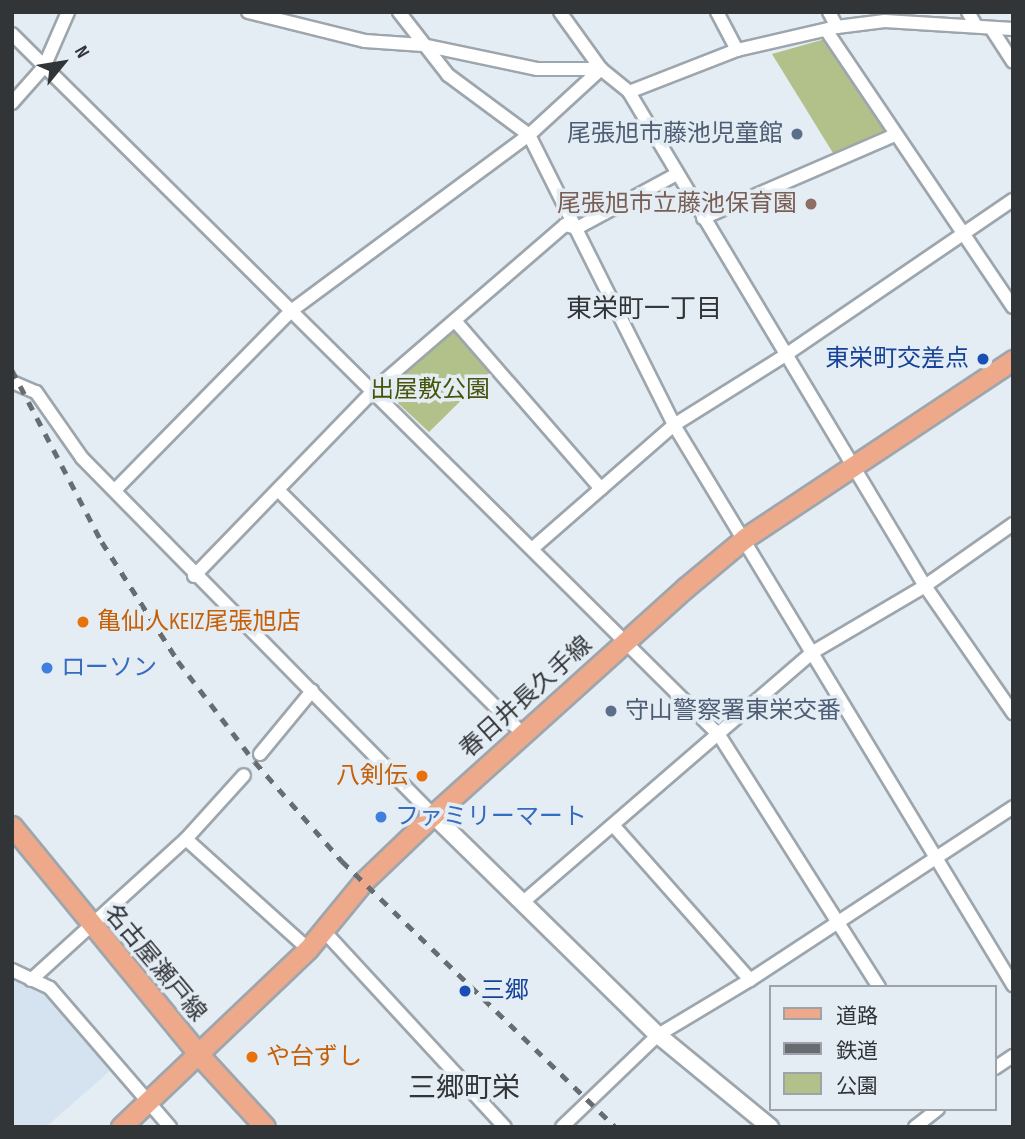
<!DOCTYPE html>
<html>
<head>
<meta charset="utf-8">
<style>
  body { margin:0 }
  #map { position:relative; width:1025px; height:1139px; overflow:hidden; background:#e4ecf4; font-family:"Sofia Sans Condensed","Noto Sans JP",sans-serif }
  div>[style] { position:absolute }
  [style*='--x'] { left:calc(var(--x)*1px); top:calc(var(--y)*1px); width:calc(var(--w)*1px); rotate:calc(var(--a)*1deg) }
  .built>* { inset:0; background:#d5e2f0 }
  .green>* { inset:0; background:#b2c189 }
  .roads { filter:drop-shadow(2px 0 #9ea6ad) drop-shadow(-2px 0 #9ea6ad) drop-shadow(0 2px #9ea6ad) drop-shadow(0 -2px #9ea6ad) }
  .minor>* { height:12px; margin:-6px; padding:0 6px; transform-origin:6px; border-radius:6px; background:#fff }
  .tertiary>* { height:16px; margin:-8px; padding:0 8px; transform-origin:8px; border-radius:8px; background:#fff }
  .primary>* { height:19px; margin:-9.5px; padding:0 9.5px; transform-origin:9.5px; border-radius:9.5px; background:#eea98b }
  .rail>* { height:4.5px; margin-top:-2.25px; transform-origin:0; background:repeating-linear-gradient(90deg,#676c70 0 9px,transparent 0 18px) }
  .dots>* { width:19px; height:19px; translate:-50% -50%; box-sizing:border-box; border:4px solid #e4ecf4; border-radius:50% }
  span { translate:-50% -50%; white-space:nowrap; text-align:center; line-height:1.15; -webkit-text-stroke:7px #e4ecf4; paint-order:stroke }
  .service-label { font-size:24px; color:#4e5e75 }
  .right { translate:-100% -50%; text-align:right }
  .left { translate:0 -50%; text-align:left }
  .education-label { font-size:24px; color:#785e54 }
  .transit-label { font-size:24px; color:#164399 }
  .park-label { font-size:24px; color:#47540d }
  .food-label { font-size:24px; color:#c56008 }
  .shop-label { font-size:24px; color:#366cbe }
  .street-label { font-size:24px; color:#323538 }
  .neighbourhood-label { font-size:26px; color:#323538 }
  .quarter-label { font-size:28px; color:#323538 }
  .frame { position:absolute; inset:0; border:14px solid #323538; pointer-events:none }
  .legend { position:absolute; left:769px; top:985px; width:228px; height:126px; box-sizing:border-box; background:#e4ecf4; border:2px solid #9da3a9; margin:0; padding:9px 12px; list-style:none; font-size:21px; color:#323538 }
  .legend li { display:flex; align-items:center; gap:14px; height:35px }
  .legend b { width:35px; border:2px solid #9da3a9 }
  .north { position:absolute; left:28px; top:28px; width:70px; height:70px; -webkit-text-stroke:5px #e4ecf4; paint-order:stroke; rotate:60deg; font-size:19px; font-weight:700; line-height:28px; text-align:center; color:#323538 }
  .north::after { content:''; display:block; margin:auto; width:24px; height:32px; background:#323538; clip-path:polygon(50% 0,100% 100%,50% 72%,0 100%) }
</style>
</head>
<body>
<div id="map">
  <div class="built">
    <i style="clip-path:polygon(16px 976px,45px 991px,113px 1068px,46px 1127px,12px 1127px,12px 979px)"></i>
  </div>
  <div class="green">
    <i style="clip-path:polygon(825px 39px,885px 131px,833px 153px,772px 54px)"></i>
    <i style="clip-path:polygon(455px 330px,490px 372px,429px 432px,385px 391px)"></i>
  </div>
  <div class="roads">
    <div class="minor">
      <i style="--x:248;--y:12;--w:121;--a:13.9"></i>
      <i style="--x:365;--y:41;--w:58;--a:3.9"></i>
      <i style="--x:423;--y:45;--w:116;--a:11.9"></i>
      <i style="--x:537;--y:69;--w:64;--a:0"></i>
      <i style="--x:399;--y:12;--w:80;--a:52.1"></i>
      <i style="--x:448;--y:75;--w:101;--a:36.5"></i>
      <i style="--x:529;--y:135;--w:324;--a:63.4"></i>
      <i style="--x:674;--y:425;--w:655;--a:58.81"></i>
      <i style="--x:560;--y:12;--w:70;--a:54.3"></i>
      <i style="--x:601;--y:69;--w:36;--a:39"></i>
      <i style="--x:629;--y:92;--w:576;--a:59.07"></i>
      <i style="--x:925;--y:586;--w:155;--a:55.3"></i>
      <i style="--x:717;--y:12;--w:43;--a:62.2"></i>
      <i style="--x:829;--y:12;--w:17;--a:62"></i>
      <i style="--x:968;--y:12;--w:16;--a:60"></i>
      <i style="--x:991;--y:28;--w:40;--a:57.1"></i>
      <i style="--x:826;--y:30;--w:334;--a:56"></i>
      <i style="--x:12;--y:34;--w:996;--a:44.76"></i>
      <i style="--x:719;--y:735;--w:299;--a:57.6"></i>
      <i style="--x:629;--y:92;--w:116;--a:-21.3"></i>
      <i style="--x:737;--y:50;--w:103;--a:-13"></i>
      <i style="--x:837;--y:27;--w:48;--a:-7.1"></i>
      <i style="--x:885;--y:21;--w:128;--a:3.6"></i>
      <i style="--x:12;--y:103;--w:48;--a:-48.4"></i>
      <i style="--x:44;--y:67;--w:60;--a:-66.4"></i>
      <i style="--x:703;--y:218;--w:209;--a:-23.4"></i>
      <i style="--x:456;--y:322;--w:221;--a:49"></i>
      <i style="--x:12;--y:382;--w:26;--a:23"></i>
      <i style="--x:36;--y:392;--w:80;--a:55.1"></i>
      <i style="--x:82;--y:458;--w:501;--a:45.49"></i>
      <i style="--x:115;--y:490;--w:251;--a:-45.5"></i>
      <i style="--x:291;--y:311;--w:296;--a:-36.5"></i>
      <i style="--x:529;--y:135;--w:98;--a:-42.5"></i>
      <i style="--x:278;--y:490;--w:344;--a:44.9"></i>
      <i style="--x:533;--y:548;--w:187;--a:-41.1"></i>
      <i style="--x:674;--y:425;--w:130;--a:-32.1"></i>
      <i style="--x:784;--y:356;--w:277;--a:-34.3"></i>
      <i style="--x:194;--y:576;--w:260;--a:-45.9"></i>
      <i style="--x:375;--y:389;--w:251;--a:-40.8"></i>
      <i style="--x:565;--y:225;--w:12;--a:14"></i>
      <i style="--x:577;--y:228;--w:114;--a:-28.4"></i>
      <i style="--x:260;--y:754;--w:82;--a:-50.5"></i>
      <i style="--x:613;--y:825;--w:207;--a:48.5"></i>
      <i style="--x:186;--y:839;--w:164;--a:42"></i>
      <i style="--x:522;--y:903;--w:384;--a:-40.8"></i>
      <i style="--x:813;--y:652;--w:130;--a:-30.5"></i>
      <i style="--x:925;--y:586;--w:108;--a:-35.2"></i>
      <i style="--x:323;--y:930;--w:268;--a:47.3"></i>
      <i style="--x:12;--y:970;--w:42;--a:25.3"></i>
      <i style="--x:50;--y:988;--w:184;--a:49.2"></i>
      <i style="--x:31;--y:980;--w:210;--a:-42.3"></i>
      <i style="--x:186;--y:839;--w:86;--a:-47.8"></i>
      <i style="--x:995;--y:1068;--w:22;--a:-34"></i>
      <i style="--x:562;--y:1127;--w:133;--a:-43.8"></i>
      <i style="--x:658;--y:1035;--w:107;--a:-30.9"></i>
      <i style="--x:750;--y:980;--w:315;--a:-33.3"></i>
      <i style="--x:915;--y:1127;--w:29;--a:-38"></i>
    </div>
    <div class="tertiary">
      <i style="--x:433;--y:815;--w:315;--a:44.4"></i>
      <i style="--x:658;--y:1035;--w:145;--a:39.4"></i>
    </div>
    <div class="primary">
      <i style="--x:12;--y:826;--w:297;--a:50.7"></i>
      <i style="--x:200;--y:1056;--w:96;--a:47.5"></i>
      <i style="--x:121;--y:1127;--w:258;--a:-43.6"></i>
      <i style="--x:308;--y:949;--w:87;--a:-50.6"></i>
      <i style="--x:363;--y:882;--w:97;--a:-43.7"></i>
      <i style="--x:433;--y:815;--w:339;--a:-42"></i>
      <i style="--x:685;--y:588;--w:78;--a:-39.8"></i>
      <i style="--x:745;--y:538;--w:322;--a:-33.6"></i>
    </div>
  </div>
  <div class="rail">
    <i style="--x:12;--y:370;--w:194;--a:62.4"></i>
    <i style="--x:102;--y:542;--w:141;--a:57.4"></i>
    <i style="--x:178;--y:661;--w:127;--a:52.7"></i>
    <i style="--x:255;--y:762;--w:132;--a:48.7"></i>
    <i style="--x:342;--y:861;--w:382;--a:44.2"></i>
  </div>
  <div class="dots">
    <i style="left:797px;top:134px;background:#5c6f8a"></i>
    <i style="left:811px;top:204px;background:#8d6e63"></i>
    <i style="left:983px;top:359px;background:#1a4fb4"></i>
    <i style="left:83px;top:622px;background:#e8710a"></i>
    <i style="left:47px;top:668px;background:#3f7fe0"></i>
    <i style="left:611px;top:711px;background:#5c6f8a"></i>
    <i style="left:422px;top:776px;background:#e8710a"></i>
    <i style="left:381px;top:817px;background:#3f7fe0"></i>
    <i style="left:465px;top:991px;background:#1a4fb4"></i>
    <i style="left:252px;top:1057px;background:#e8710a"></i>
  </div>
  <div class="service-label">
    <span class="right" style="left:783px;top:134px">尾張旭市藤池児童館</span>
    <span class="left" style="left:625px;top:711px">守山警察署東栄交番</span>
  </div>
  <div class="education-label">
    <span class="right" style="left:797px;top:204px">尾張旭市立藤池保育園</span>
  </div>
  <div class="transit-label">
    <span class="right" style="left:969px;top:359px">東栄町交差点</span>
    <span class="left" style="left:481px;top:991px">三郷</span>
  </div>
  <div class="park-label">
    <span style="left:430px;top:390px">出屋敷公園</span>
  </div>
  <div class="food-label">
    <span class="left" style="left:97px;top:622px">亀仙人KEIZ尾張旭店</span>
    <span class="right" style="left:408px;top:776px">八剣伝</span>
    <span class="left" style="left:266px;top:1057px">や台ずし</span>
  </div>
  <div class="shop-label">
    <span class="left" style="left:61px;top:668px">ローソン</span>
    <span class="left" style="left:395px;top:817px">ファミリーマート</span>
  </div>
  <div class="street-label">
    <span style="left:526px;top:697px;rotate:-42deg">春日井長久手線</span>
    <span style="left:155px;top:963px;rotate:50deg">名古屋瀬戸線</span>
  </div>
  <div class="neighbourhood-label">
    <span style="left:644px;top:310px">東栄町一丁目</span>
  </div>
  <div class="quarter-label">
    <span style="left:464px;top:1089px">三郷町栄</span>
  </div>
  <div class="frame"></div>
  <ul class="legend">
  <li><b style="height:9px;background:#eea98b"></b>道路</li>
  <li><b style="height:9px;background:#676c70"></b>鉄道</li>
  <li><b style="height:19px;background:#b2c189"></b>公園</li>
  </ul>
  <div class="north">N</div>
</div>
</body>
</html>
